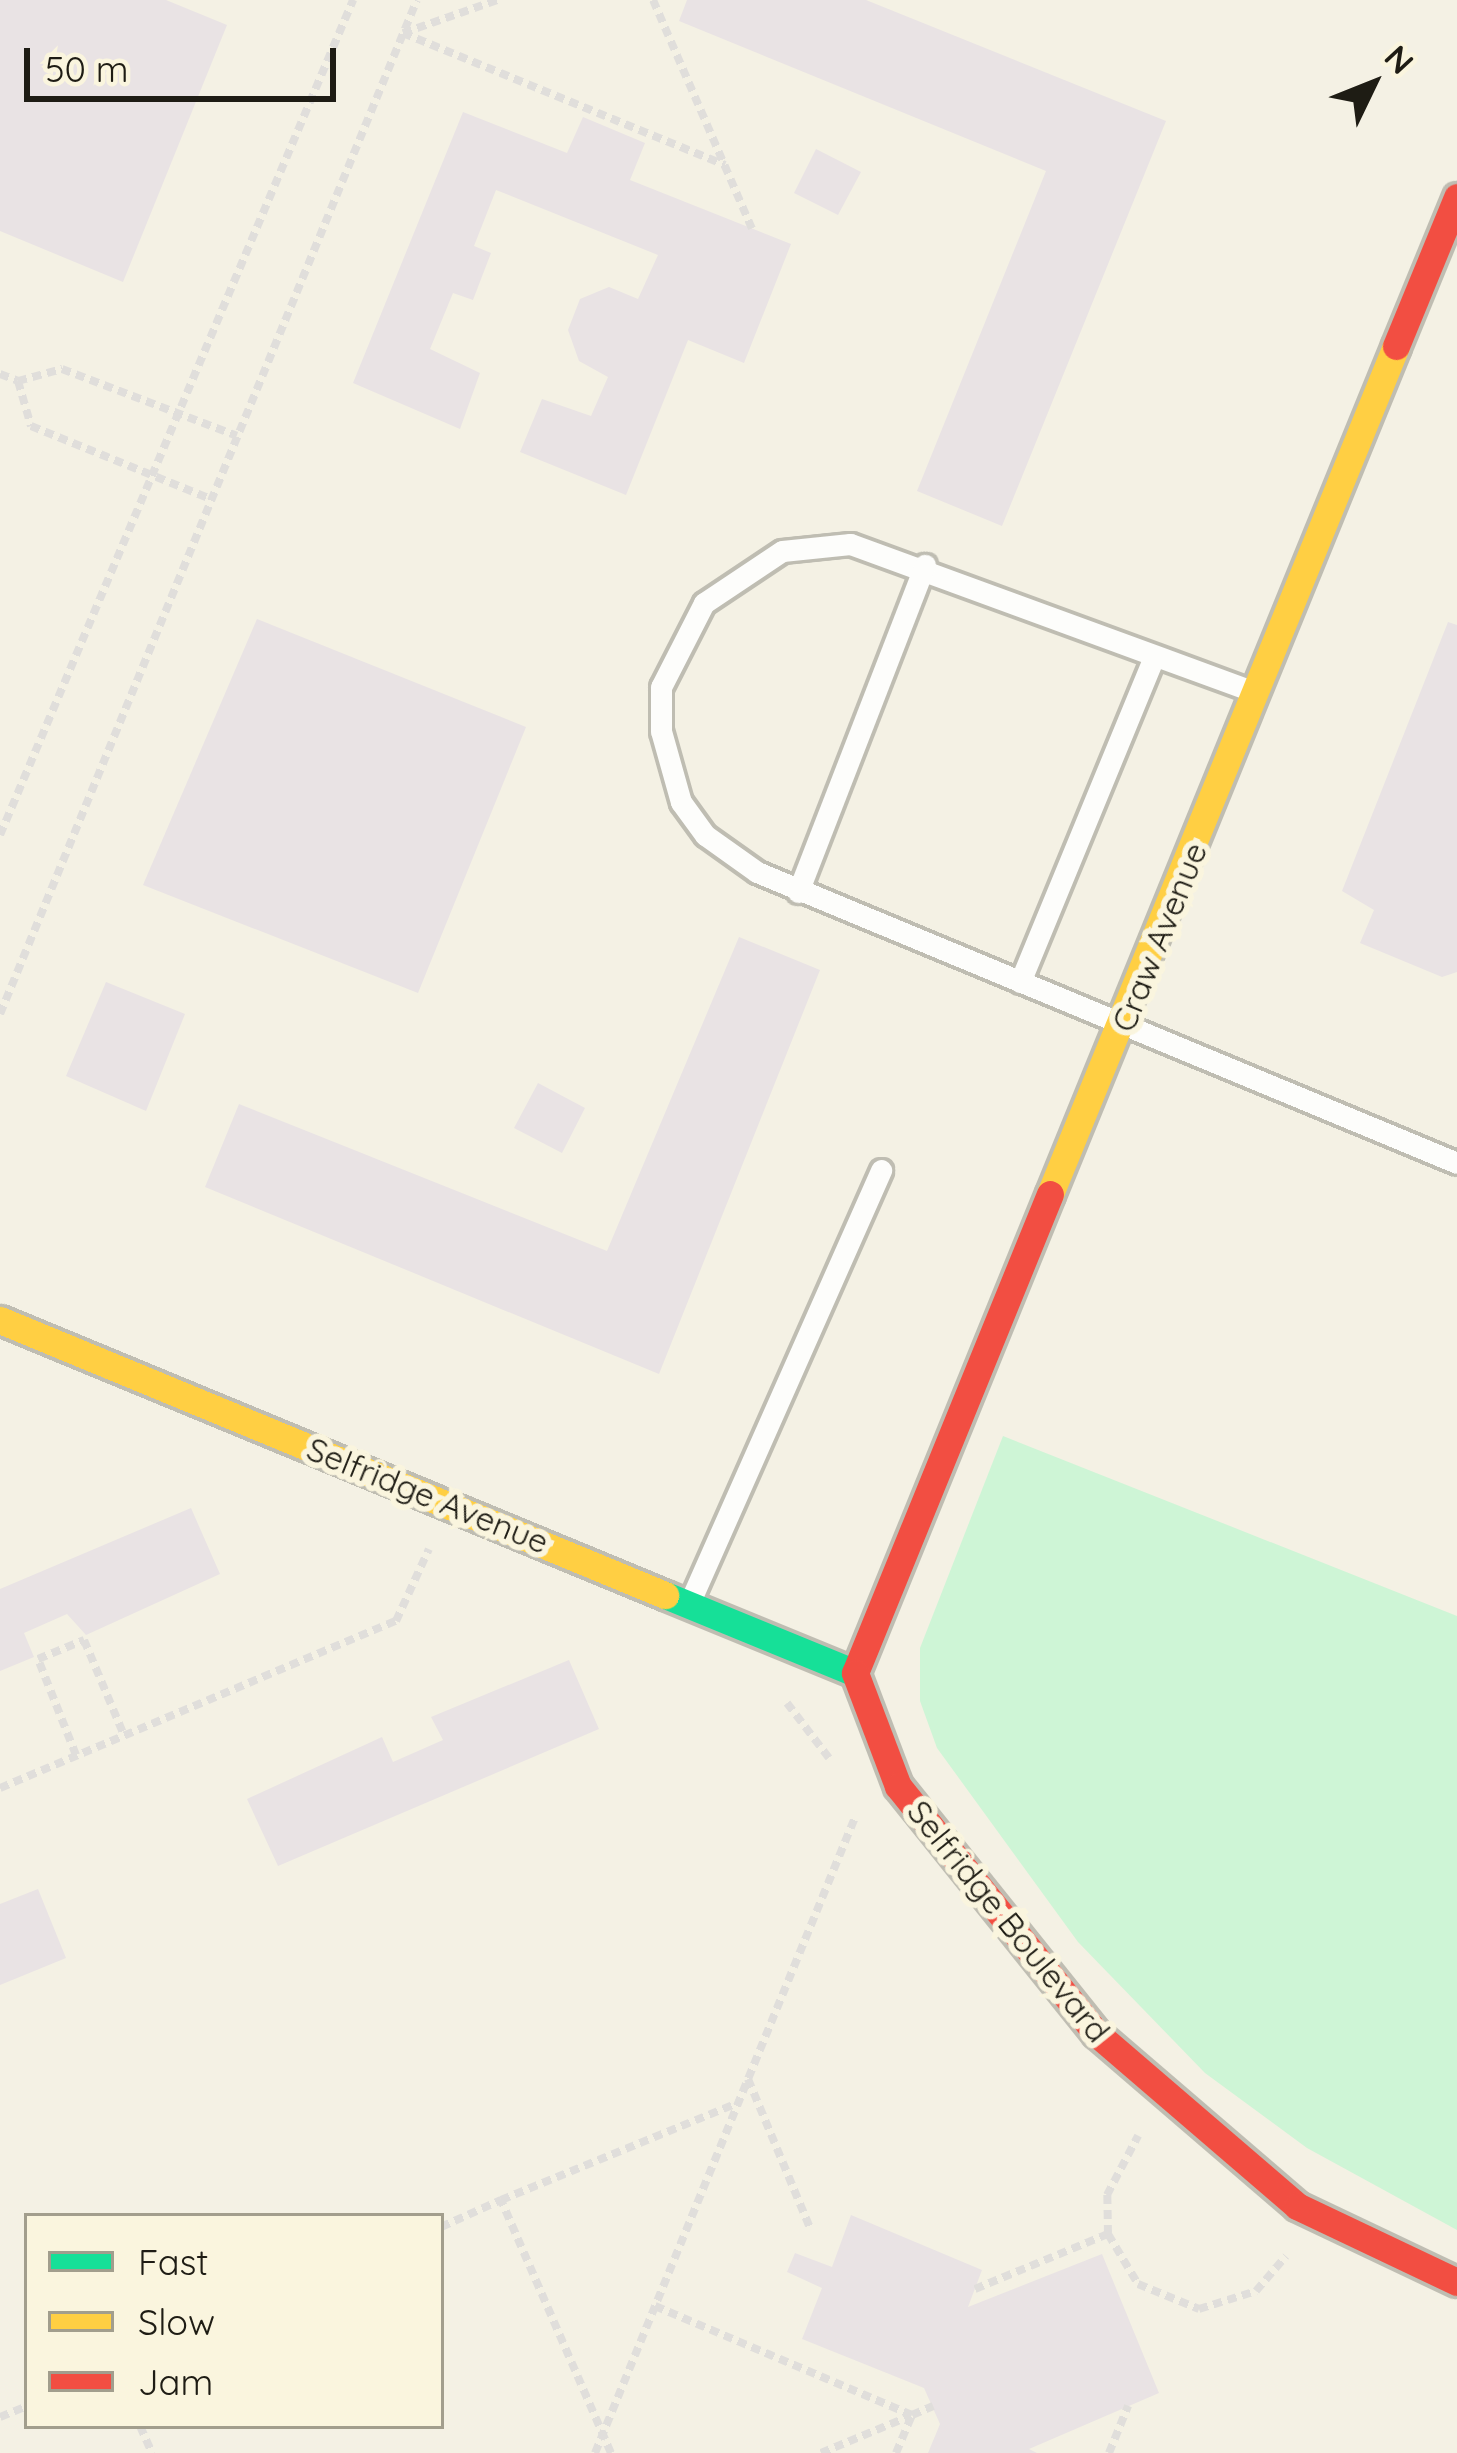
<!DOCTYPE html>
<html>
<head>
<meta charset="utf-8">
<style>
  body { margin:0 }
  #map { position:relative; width:1457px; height:2453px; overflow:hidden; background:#f4f1e4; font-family:Quicksand,sans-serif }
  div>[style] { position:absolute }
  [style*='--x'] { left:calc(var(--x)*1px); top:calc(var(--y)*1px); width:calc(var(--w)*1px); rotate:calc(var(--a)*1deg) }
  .green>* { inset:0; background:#cef5d6 }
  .building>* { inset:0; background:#e9e3e4 }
  .path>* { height:8px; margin-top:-4px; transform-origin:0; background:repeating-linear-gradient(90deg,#e0dedb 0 9px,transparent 0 15px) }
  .roads { filter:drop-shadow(3px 0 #bfbdb2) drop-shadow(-3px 0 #bfbdb2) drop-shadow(0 3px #bfbdb2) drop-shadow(0 -3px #bfbdb2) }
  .lane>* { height:21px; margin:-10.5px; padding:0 10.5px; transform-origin:10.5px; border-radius:10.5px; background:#fdfdfb }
  .fast>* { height:27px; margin:-13.5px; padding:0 13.5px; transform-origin:13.5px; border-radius:13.5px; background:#16e098 }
  .slow>* { height:27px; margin:-13.5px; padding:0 13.5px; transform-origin:13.5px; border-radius:13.5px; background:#ffcf43 }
  .jam>* { height:27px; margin:-13.5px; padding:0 13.5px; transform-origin:13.5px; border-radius:13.5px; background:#f24e42 }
  span { translate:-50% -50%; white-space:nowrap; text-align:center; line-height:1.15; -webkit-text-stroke:12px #faf5de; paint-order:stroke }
  .street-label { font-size:33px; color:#1e1c14 }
  .legend { position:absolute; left:24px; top:2213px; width:420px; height:216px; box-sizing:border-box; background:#faf5de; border:3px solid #a29e8d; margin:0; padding:15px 21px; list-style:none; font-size:36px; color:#1e1c14 }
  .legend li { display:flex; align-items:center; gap:24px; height:60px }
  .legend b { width:60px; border:3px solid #a29e8d }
  .north { position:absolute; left:1313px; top:24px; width:120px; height:120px; -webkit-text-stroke:9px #faf5de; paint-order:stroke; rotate:47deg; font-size:33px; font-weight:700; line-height:48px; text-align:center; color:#1e1c14 }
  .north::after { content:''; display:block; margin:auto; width:42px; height:54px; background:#1e1c14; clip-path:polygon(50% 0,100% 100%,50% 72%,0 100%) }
  .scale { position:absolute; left:24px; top:48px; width:312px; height:54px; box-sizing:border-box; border:6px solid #1e1c14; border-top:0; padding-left:15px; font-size:36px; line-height:42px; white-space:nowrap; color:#1e1c14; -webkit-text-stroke:9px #faf5de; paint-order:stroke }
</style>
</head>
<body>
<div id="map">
  <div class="green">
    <i style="clip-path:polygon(1003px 1436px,1457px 1616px,1457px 2230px,1307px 2148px,1205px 2073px,1078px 1942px,937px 1748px,920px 1701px,920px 1648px)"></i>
  </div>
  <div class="building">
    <i style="clip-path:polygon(0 0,166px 0,227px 25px,123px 282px,0 231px)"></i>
    <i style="clip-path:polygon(687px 0,866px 0,1166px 121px,1002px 526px,917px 491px,1046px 171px,679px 21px)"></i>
    <i style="clip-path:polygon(463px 112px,567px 153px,583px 117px,645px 143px,630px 180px,791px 244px,744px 363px,688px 340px,626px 495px,520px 452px,542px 399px,591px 416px,608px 377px,579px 361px,568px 330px,580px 299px,609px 287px,638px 299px,658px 255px,496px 190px,474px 246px,491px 253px,473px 300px,453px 293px,430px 349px,480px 373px,460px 429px,353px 383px)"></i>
    <i style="clip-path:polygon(816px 149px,861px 172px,838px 215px,794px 193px)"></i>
    <i style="clip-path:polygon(257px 619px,526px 727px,418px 993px,143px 885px)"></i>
    <i style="clip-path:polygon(1448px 622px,1457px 625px,1457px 972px,1442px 977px,1360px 943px,1374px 910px,1342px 891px)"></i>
    <i style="clip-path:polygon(739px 937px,820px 970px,659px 1374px,205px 1187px,239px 1104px,607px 1251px)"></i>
    <i style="clip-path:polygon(106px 982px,185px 1014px,146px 1111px,66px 1076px)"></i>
    <i style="clip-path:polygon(538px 1083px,585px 1108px,562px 1153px,514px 1128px)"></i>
    <i style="clip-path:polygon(191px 1508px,220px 1574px,86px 1635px,67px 1614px,24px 1633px,34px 1657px,0 1671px,0 1589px)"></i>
    <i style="clip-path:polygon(569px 1660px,599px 1729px,278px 1866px,247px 1799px,382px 1737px,393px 1762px,443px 1740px,431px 1717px)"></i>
    <i style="clip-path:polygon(38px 1889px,66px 1958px,0 1985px,0 1904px)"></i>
    <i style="clip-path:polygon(851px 2215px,982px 2270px,968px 2307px,1102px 2254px,1159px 2393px,1029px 2449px,1037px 2453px,928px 2453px,940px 2424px,924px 2388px,802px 2339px,822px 2288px,787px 2272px,795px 2253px,832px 2267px)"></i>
  </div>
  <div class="path">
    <i style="--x:653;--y:0;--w:249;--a:66.6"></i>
    <i style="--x:403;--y:33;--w:348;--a:22.3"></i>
    <i style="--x:403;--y:33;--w:100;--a:-19.3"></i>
    <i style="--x:0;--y:374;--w:19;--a:21"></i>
    <i style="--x:18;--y:381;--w:46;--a:-15.3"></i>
    <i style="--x:62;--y:369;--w:187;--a:20.9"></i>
    <i style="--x:18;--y:381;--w:47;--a:73.9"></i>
    <i style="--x:31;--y:426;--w:194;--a:22.1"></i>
    <i style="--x:0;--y:835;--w:907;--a:-67.08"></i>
    <i style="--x:0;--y:1014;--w:1096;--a:-67.65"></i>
    <i style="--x:787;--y:1703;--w:69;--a:52.6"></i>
    <i style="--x:76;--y:1755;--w:103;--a:-111.6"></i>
    <i style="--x:38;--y:1659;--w:50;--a:-22.4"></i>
    <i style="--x:84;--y:1640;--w:103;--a:67.2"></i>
    <i style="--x:0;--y:1788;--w:430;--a:-22.9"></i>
    <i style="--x:396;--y:1621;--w:79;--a:-65.4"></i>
    <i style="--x:748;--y:2079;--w:161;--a:67.4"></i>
    <i style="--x:441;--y:2227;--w:66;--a:-24.2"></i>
    <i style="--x:1108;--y:2234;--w:58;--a:59"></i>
    <i style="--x:1138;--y:2284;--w:66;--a:22.3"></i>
    <i style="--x:1199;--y:2309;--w:60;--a:-17.5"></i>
    <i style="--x:1256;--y:2291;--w:46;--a:-49.4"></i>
    <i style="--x:975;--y:2289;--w:144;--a:-22.5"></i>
    <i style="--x:1108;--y:2234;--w:39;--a:-91"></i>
    <i style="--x:1107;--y:2195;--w:67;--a:-62.3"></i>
    <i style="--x:655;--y:2306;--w:279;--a:23"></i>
    <i style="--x:0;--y:2417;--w:29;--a:-22"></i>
    <i style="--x:140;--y:2426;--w:30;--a:66"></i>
    <i style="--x:595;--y:2453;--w:689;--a:-67.75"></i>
    <i style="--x:611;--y:2453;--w:276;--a:-113.5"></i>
    <i style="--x:501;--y:2200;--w:256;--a:-22.3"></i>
    <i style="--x:821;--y:2453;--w:96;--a:-22.6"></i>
    <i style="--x:896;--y:2453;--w:41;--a:-67.2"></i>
    <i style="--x:912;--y:2415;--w:23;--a:-23"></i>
    <i style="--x:1109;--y:2453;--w:51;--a:-68"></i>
  </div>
  <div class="roads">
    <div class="lane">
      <i style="--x:1252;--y:691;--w:428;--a:-159.9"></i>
      <i style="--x:850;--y:544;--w:68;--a:174.1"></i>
      <i style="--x:782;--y:551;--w:94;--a:146.3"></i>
      <i style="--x:704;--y:603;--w:94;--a:117.1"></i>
      <i style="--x:661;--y:687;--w:44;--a:90"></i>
      <i style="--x:661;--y:731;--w:74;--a:74.3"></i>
      <i style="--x:681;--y:802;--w:41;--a:54"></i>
      <i style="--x:705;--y:835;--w:64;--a:35.4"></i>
      <i style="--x:757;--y:872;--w:758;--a:22.57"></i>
      <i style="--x:798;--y:892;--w:351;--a:-68.8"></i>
      <i style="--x:1020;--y:982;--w:349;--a:-67.6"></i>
      <i style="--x:692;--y:1597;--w:467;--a:-66.1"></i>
    </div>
    <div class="fast">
      <i style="--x:665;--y:1595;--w:205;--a:22.3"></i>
    </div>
    <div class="slow">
      <i style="--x:1050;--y:1194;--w:916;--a:-67.8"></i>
      <i style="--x:0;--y:1320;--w:720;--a:22.47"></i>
    </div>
    <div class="jam">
      <i style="--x:1396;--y:346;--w:161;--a:-67.7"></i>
      <i style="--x:855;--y:1673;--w:517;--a:-67.85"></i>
      <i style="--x:855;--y:1673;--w:121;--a:69.2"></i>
      <i style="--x:898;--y:1786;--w:317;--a:51.3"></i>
      <i style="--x:1096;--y:2033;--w:265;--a:40.7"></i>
      <i style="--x:1297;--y:2206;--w:177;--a:25.4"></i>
    </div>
  </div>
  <div class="street-label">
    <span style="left:1159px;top:937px;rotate:-68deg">Craw Avenue</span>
    <span style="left:428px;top:1495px;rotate:22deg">Selfridge Avenue</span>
    <span style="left:1009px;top:1921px;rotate:51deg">Selfridge Boulevard</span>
  </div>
  <ul class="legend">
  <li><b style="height:15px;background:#16e098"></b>Fast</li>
  <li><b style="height:15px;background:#ffcf43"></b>Slow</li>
  <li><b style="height:15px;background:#f24e42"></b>Jam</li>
  </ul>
  <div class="north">N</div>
  <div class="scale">50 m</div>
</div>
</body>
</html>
